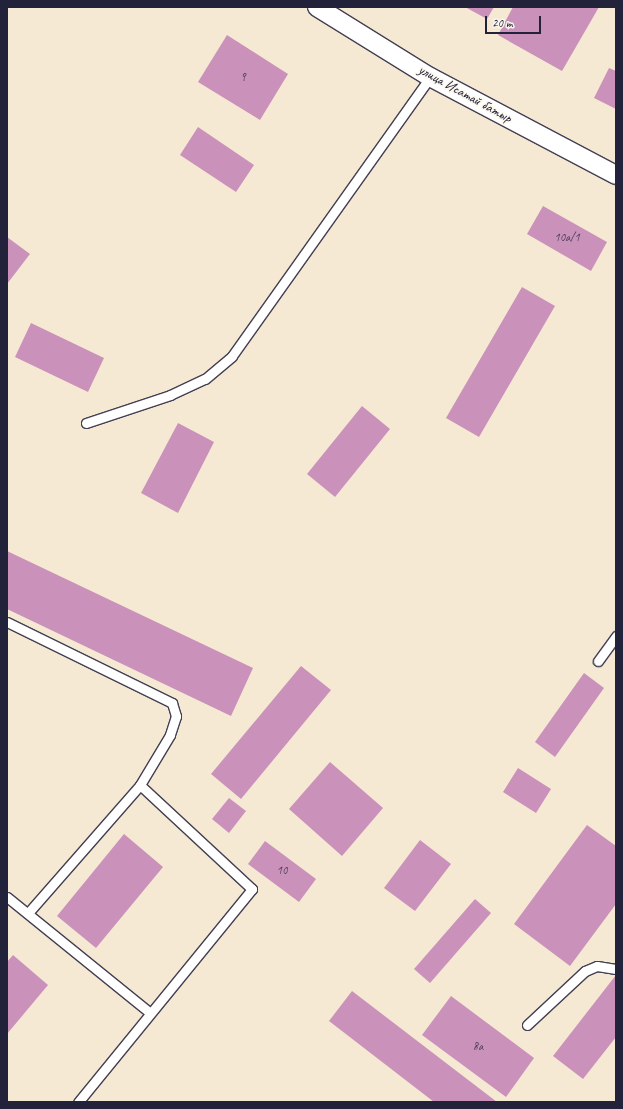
<!DOCTYPE html>
<html>
<head>
<meta charset="utf-8">
<style>
  body { margin:0 }
  #map { position:relative; width:623px; height:1109px; overflow:hidden; background:#f6e9d3; font-family:Caveat,sans-serif }
  div>[style] { position:absolute }
  [style*='--x'] { left:calc(var(--x)*1px); top:calc(var(--y)*1px); width:calc(var(--w)*1px); rotate:calc(var(--a)*1deg) }
  .building>* { inset:0; background:#ca91bb }
  .roads { filter:drop-shadow(1px 0 #424052) drop-shadow(-1px 0 #424052) drop-shadow(0 1px #424052) drop-shadow(0 -1px #424052) }
  .lane>* { height:9px; margin:-4.5px; padding:0 4.5px; transform-origin:4.5px; border-radius:4.5px; background:#fff }
  .street>* { height:18px; margin:-9px; padding:0 9px; transform-origin:9px; border-radius:9px; background:#fff }
  span { translate:-50% -50%; white-space:nowrap; text-align:center; line-height:1.15; -webkit-text-stroke:3px #fbf7ec; paint-order:stroke }
  .number-label { font-size:12px; color:#4c3e5b }
  .number-label span { -webkit-text-stroke-width:0 }
  .street-label { font-size:14px; color:#22223b }
  .frame { position:absolute; inset:0; border:8px solid #22223b; pointer-events:none }
  .scale { position:absolute; left:485px; top:16px; width:56px; height:18px; box-sizing:border-box; border:2px solid #22223b; border-top:0; padding-left:5px; font-size:12px; line-height:14px; white-space:nowrap; color:#22223b; -webkit-text-stroke:3px #fbf7ec; paint-order:stroke }
</style>
</head>
<body>
<div id="map">
  <div class="building">
    <i style="clip-path:polygon(465px 7px,494px 7px,487px 19px)"></i>
    <i style="clip-path:polygon(513px 7px,599px 7px,562px 71px,498px 35px)"></i>
    <i style="clip-path:polygon(227px 35px,288px 74px,260px 120px,198px 82px)"></i>
    <i style="clip-path:polygon(609px 68px,616px 71px,616px 109px,594px 98px)"></i>
    <i style="clip-path:polygon(198px 127px,254px 165px,236px 192px,180px 155px)"></i>
    <i style="clip-path:polygon(543px 206px,607px 242px,591px 271px,527px 234px)"></i>
    <i style="clip-path:polygon(7px 237px,30px 254px,7px 284px)"></i>
    <i style="clip-path:polygon(522px 287px,555px 306px,479px 437px,446px 418px)"></i>
    <i style="clip-path:polygon(31px 323px,104px 358px,88px 392px,15px 357px)"></i>
    <i style="clip-path:polygon(362px 406px,390px 429px,335px 497px,307px 474px)"></i>
    <i style="clip-path:polygon(178px 423px,214px 442px,178px 513px,141px 493px)"></i>
    <i style="clip-path:polygon(7px 551px,253px 668px,231px 716px,7px 609px)"></i>
    <i style="clip-path:polygon(301px 666px,331px 690px,241px 799px,211px 774px)"></i>
    <i style="clip-path:polygon(584px 673px,604px 688px,555px 757px,535px 742px)"></i>
    <i style="clip-path:polygon(330px 762px,383px 808px,342px 856px,289px 809px)"></i>
    <i style="clip-path:polygon(518px 768px,551px 789px,536px 813px,503px 792px)"></i>
    <i style="clip-path:polygon(229px 798px,246px 811px,229px 833px,212px 819px)"></i>
    <i style="clip-path:polygon(587px 825px,616px 846px,616px 904px,570px 966px,514px 924px)"></i>
    <i style="clip-path:polygon(124px 834px,163px 867px,96px 948px,57px 916px)"></i>
    <i style="clip-path:polygon(420px 840px,451px 864px,415px 911px,384px 888px)"></i>
    <i style="clip-path:polygon(265px 841px,316px 879px,299px 902px,248px 864px)"></i>
    <i style="clip-path:polygon(475px 899px,491px 913px,430px 983px,414px 969px)"></i>
    <i style="clip-path:polygon(13px 955px,48px 985px,7px 1034px,7px 962px)"></i>
    <i style="clip-path:polygon(616px 975px,616px 1037px,583px 1079px,553px 1056px)"></i>
    <i style="clip-path:polygon(352px 991px,497px 1102px,434px 1102px,329px 1021px)"></i>
    <i style="clip-path:polygon(451px 996px,534px 1058px,506px 1097px,422px 1035px)"></i>
  </div>
  <div class="roads">
    <div class="lane">
      <i style="--x:86;--y:423;--w:89;--a:-18.4"></i>
      <i style="--x:170;--y:395;--w:38;--a:-25"></i>
      <i style="--x:205;--y:379;--w:35;--a:-40"></i>
      <i style="--x:232;--y:356;--w:342;--a:-54.6"></i>
      <i style="--x:7;--y:622;--w:184;--a:26.1"></i>
      <i style="--x:172;--y:703;--w:14;--a:73"></i>
      <i style="--x:176;--y:716;--w:20;--a:108"></i>
      <i style="--x:170;--y:735;--w:58;--a:121"></i>
      <i style="--x:140;--y:785;--w:153;--a:42.9"></i>
      <i style="--x:252;--y:889;--w:275;--a:129.2"></i>
      <i style="--x:598;--y:661;--w:31;--a:-54"></i>
      <i style="--x:7;--y:897;--w:184;--a:39"></i>
      <i style="--x:28;--y:913;--w:170;--a:-48.8"></i>
      <i style="--x:527;--y:1025;--w:79;--a:-43"></i>
      <i style="--x:585;--y:971;--w:13;--a:-23"></i>
      <i style="--x:597;--y:966;--w:19;--a:9"></i>
    </div>
    <div class="street">
      <i style="--x:317;--y:7;--w:133;--a:31.8"></i>
      <i style="--x:430;--y:77;--w:210;--a:27.8"></i>
    </div>
  </div>
  <div class="number-label">
    <span style="left:243px;top:78px">9</span>
    <span style="left:567px;top:238px">10а/1</span>
    <span style="left:282px;top:871px">10</span>
    <span style="left:478px;top:1047px">8а</span>
  </div>
  <div class="street-label">
    <span style="left:465px;top:94px;rotate:29deg">улица Исатай батыр</span>
  </div>
  <div class="frame"></div>
  <div class="scale">20 m</div>
</div>
</body>
</html>
